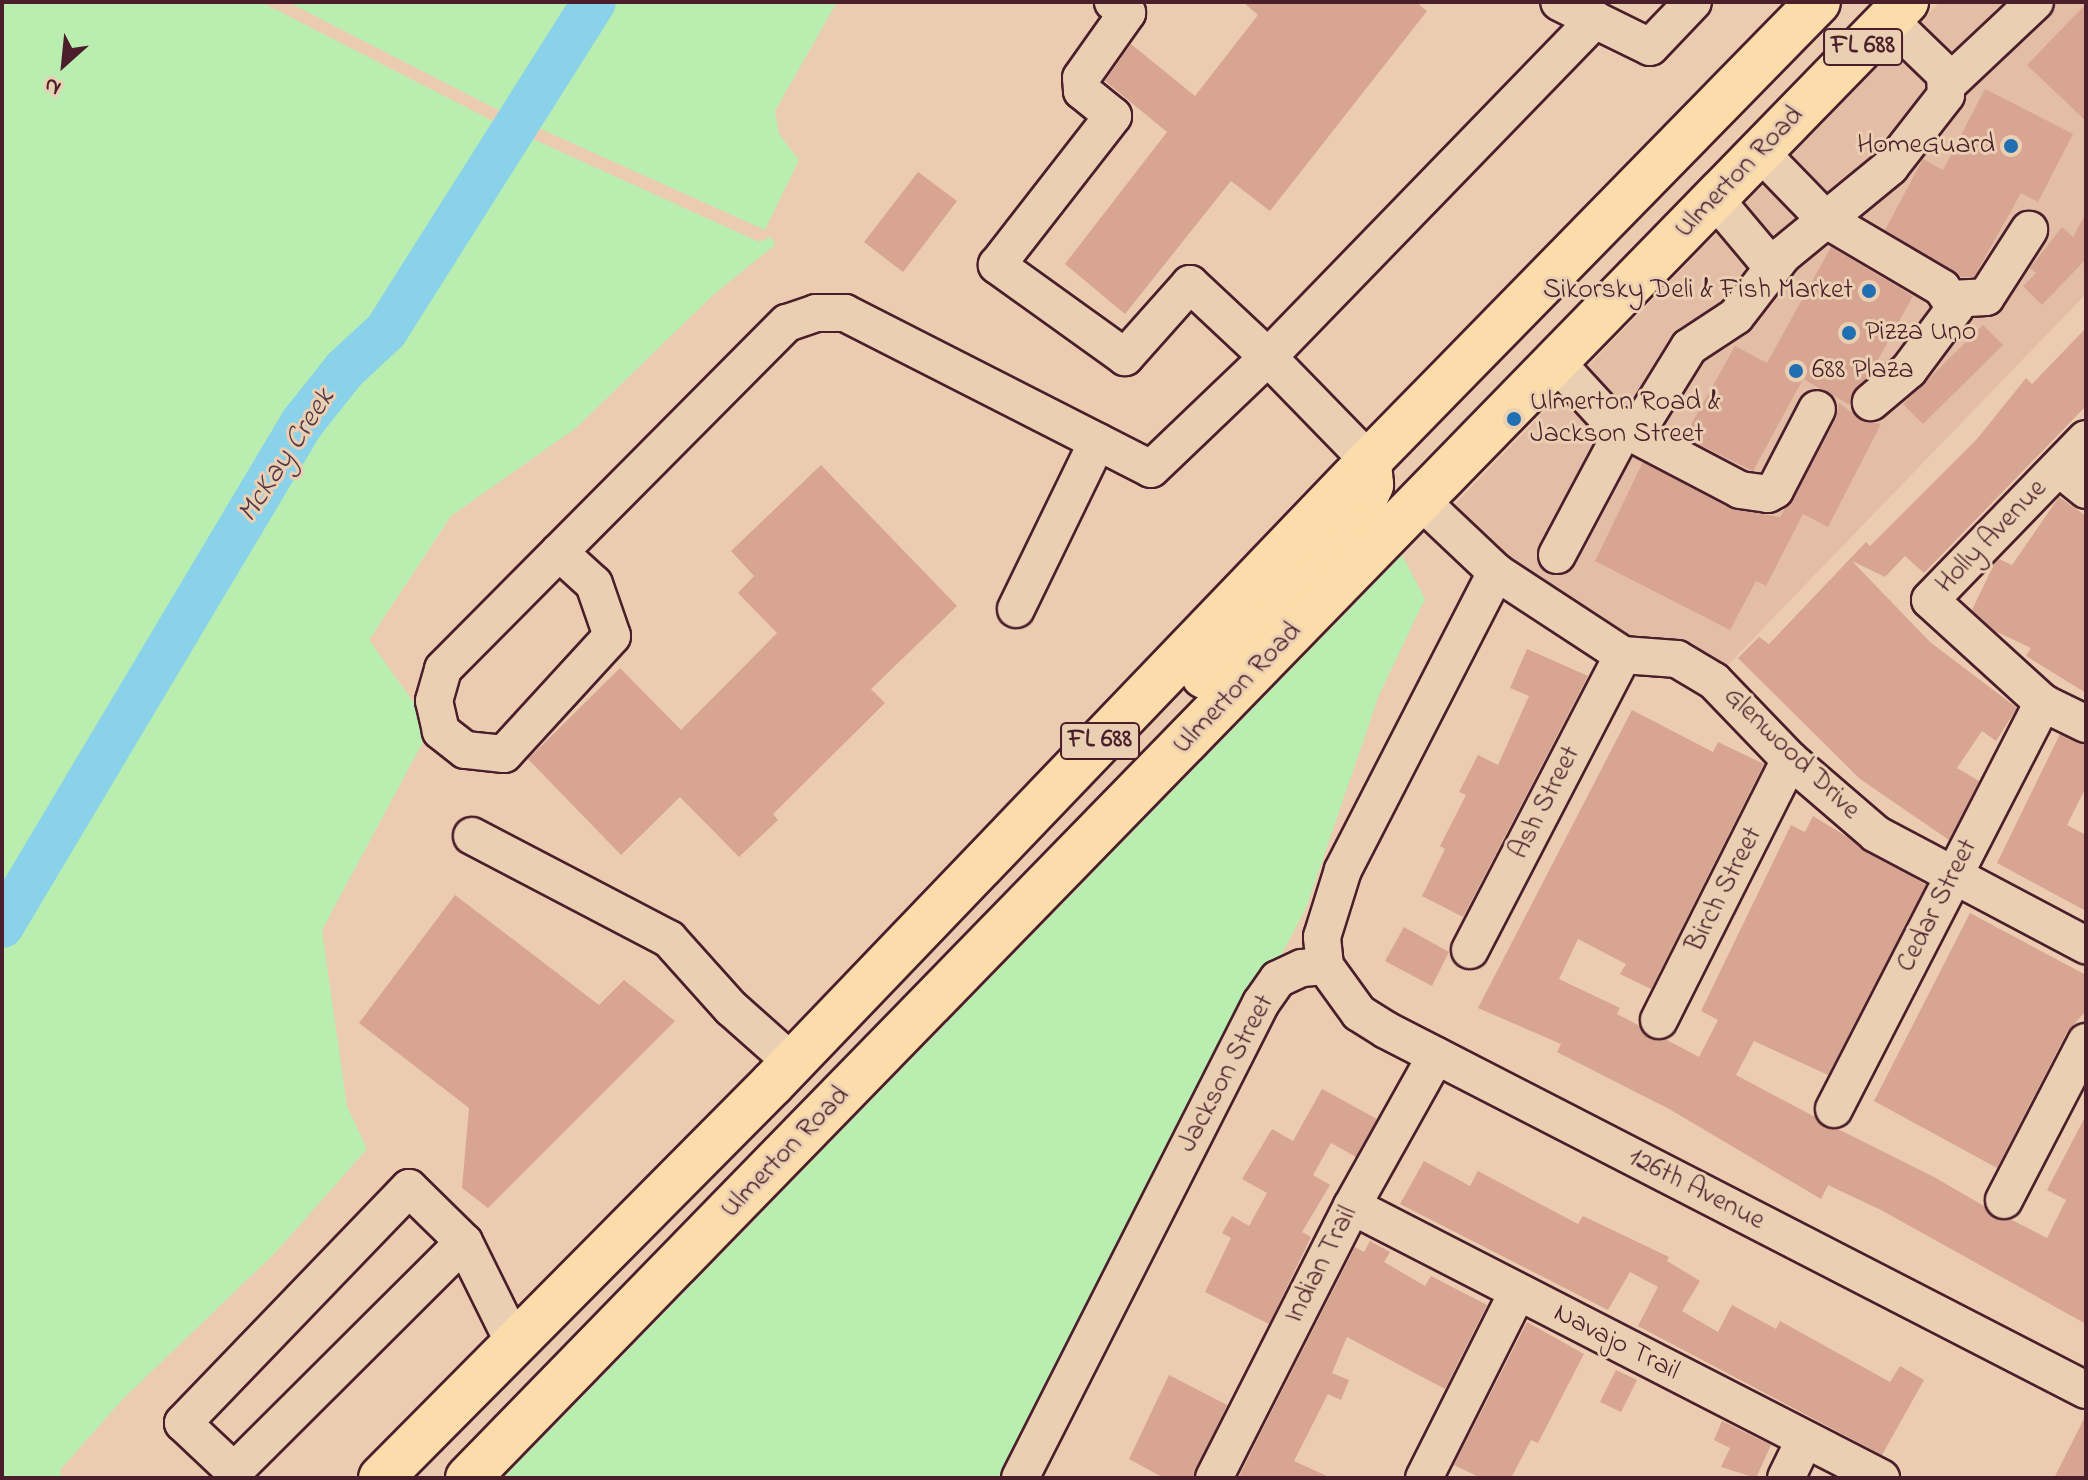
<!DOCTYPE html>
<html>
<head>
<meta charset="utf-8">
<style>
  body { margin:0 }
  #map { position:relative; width:2088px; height:1480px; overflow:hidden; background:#ecccb0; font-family:"Indie Flower",sans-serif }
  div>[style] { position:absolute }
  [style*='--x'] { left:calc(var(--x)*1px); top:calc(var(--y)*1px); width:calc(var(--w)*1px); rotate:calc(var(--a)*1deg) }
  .built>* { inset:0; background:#e3bda5 }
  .green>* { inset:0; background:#b9eeb0 }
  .river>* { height:44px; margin:-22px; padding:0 22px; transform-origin:22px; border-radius:22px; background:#89d2ea }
  .building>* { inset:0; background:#d7a591 }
  .roads { filter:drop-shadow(2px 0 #4a1f2b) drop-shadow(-2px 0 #4a1f2b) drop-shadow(0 2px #4a1f2b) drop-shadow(0 -2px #4a1f2b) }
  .minor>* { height:36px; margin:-18px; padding:0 18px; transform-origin:18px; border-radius:18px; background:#eacfb2 }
  .major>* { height:44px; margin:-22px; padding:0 22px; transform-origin:22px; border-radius:22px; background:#fbddab }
  .dots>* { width:22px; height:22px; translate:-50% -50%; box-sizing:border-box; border:4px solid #eacfb2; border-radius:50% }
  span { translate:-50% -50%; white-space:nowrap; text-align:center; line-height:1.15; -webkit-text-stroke:6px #eacfb2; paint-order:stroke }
  .shield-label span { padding:2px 6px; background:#eacfb2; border:2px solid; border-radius:6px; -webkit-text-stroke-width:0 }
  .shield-label { font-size:26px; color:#4a1f2b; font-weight:700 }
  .poi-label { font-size:28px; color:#4a1f2b }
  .right { translate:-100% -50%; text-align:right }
  .left { translate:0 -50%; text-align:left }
  .street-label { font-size:28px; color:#4a1f2b }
  .water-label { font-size:30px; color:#533a48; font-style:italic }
  .frame { position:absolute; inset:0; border:4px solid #4a1f2b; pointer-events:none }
  .north { position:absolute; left:24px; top:24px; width:80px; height:80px; -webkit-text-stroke:6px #eacfb2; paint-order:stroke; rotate:207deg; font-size:22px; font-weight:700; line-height:32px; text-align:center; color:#4a1f2b }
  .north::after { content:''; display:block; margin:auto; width:28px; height:36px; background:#4a1f2b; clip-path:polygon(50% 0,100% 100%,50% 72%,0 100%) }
</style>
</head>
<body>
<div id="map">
  <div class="built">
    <i style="clip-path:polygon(1940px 2px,2086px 2px,2086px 294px,1723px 670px,1633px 641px,1513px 566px,1454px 505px)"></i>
  </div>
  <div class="green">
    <i style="clip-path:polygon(2px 2px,261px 2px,489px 119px,759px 242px,771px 237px,775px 245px,713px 295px,576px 428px,451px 516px,369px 640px,431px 727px,322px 930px,347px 1106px,367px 1149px,276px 1252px,123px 1399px,60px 1470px,62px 1478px,2px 1478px)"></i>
    <i style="clip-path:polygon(288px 2px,837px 2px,775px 111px,779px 134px,799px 160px,765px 230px,494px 108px)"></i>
    <i style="clip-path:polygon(1402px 555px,1425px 599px,1379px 695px,1306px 908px,1005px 1478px,503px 1478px)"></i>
  </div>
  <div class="river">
    <i style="--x:2;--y:926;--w:586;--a:-59.19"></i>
    <i style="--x:302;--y:423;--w:69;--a:-51.5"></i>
    <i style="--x:345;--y:369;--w:56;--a:-42.8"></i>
    <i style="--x:386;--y:331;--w:389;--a:-57.7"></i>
  </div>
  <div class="building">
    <i style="clip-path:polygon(1243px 2px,1416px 2px,1427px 11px,1270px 211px,1231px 181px,1125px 314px,1065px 264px,1167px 132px,1105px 81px,1131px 44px,1195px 96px,1258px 15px)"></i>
    <i style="clip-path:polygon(2086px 4px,2086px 121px,2027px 65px)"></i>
    <i style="clip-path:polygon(1985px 89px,2073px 134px,2038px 202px,2021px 193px,1974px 277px,1960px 277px,1885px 230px,1923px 159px,1943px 170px)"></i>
    <i style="clip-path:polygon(918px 172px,957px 201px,903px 272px,864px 242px)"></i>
    <i style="clip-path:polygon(2086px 213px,2086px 259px,2042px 305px,2023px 286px,2036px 273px,2030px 268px,2062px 227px,2073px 237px)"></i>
    <i style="clip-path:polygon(1831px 247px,1913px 296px,1869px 376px,1852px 394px,1850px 405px,1803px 379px,1753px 471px,1684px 437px,1735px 346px,1767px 363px)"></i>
    <i style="clip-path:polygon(1983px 325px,2003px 345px,1923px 424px,1903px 404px)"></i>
    <i style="clip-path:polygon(2086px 328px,2086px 406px,1924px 573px,1905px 556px,1885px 577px,1852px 561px,1930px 642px,2017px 708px,1996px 741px,1982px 731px,1957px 768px,1979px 781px,1949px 840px,1860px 779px,1738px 658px,1759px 637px,1769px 644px,1866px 542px,1870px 546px,1977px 439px,2026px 378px,2032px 384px)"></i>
    <i style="clip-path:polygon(1839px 403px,1863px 421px,1881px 424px,1828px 527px,1803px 514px,1766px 586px,1756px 581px,1730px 630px,1595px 561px,1643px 462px,1731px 509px,1780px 517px,1836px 419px)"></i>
    <i style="clip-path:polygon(821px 465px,957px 606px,871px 689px,885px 703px,773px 814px,778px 820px,739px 857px,680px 797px,621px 855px,528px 759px,620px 668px,681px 730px,777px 633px,738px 593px,754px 576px,731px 551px)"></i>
    <i style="clip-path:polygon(2059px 497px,2086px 516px,2086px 693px,2026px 656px,2031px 648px,1995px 631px,1972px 610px,1994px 564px,1999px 559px,2012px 565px)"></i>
    <i style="clip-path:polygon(1527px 649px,1588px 676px,1463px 917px,1422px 896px,1445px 849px,1440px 846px,1466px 795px,1459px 792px,1478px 755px,1498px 765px,1529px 696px,1510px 688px)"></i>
    <i style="clip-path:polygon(1632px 710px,1713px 752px,1718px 742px,1764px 764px,1651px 989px,1620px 974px,1626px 964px,1578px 939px,1559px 979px,1620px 1008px,1617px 1014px,1640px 1026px,1649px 1038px,1665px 1039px,1699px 1057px,1718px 1020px,1701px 1011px,1791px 825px,1805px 832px,1813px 816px,1926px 885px,1828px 1075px,1754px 1041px,1736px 1075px,1815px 1117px,1825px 1128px,1838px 1129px,1934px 1177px,1984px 1206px,1994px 1218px,2010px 1219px,2047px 1238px,2066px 1200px,2047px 1190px,2086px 1115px,2086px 1324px,1881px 1210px,1828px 1185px,1821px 1199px,1671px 1110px,1557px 1052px,1561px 1044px,1478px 1008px)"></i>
    <i style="clip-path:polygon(2060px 734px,2086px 745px,2086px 787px,2067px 825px,2086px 835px,2086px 911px,1997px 863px)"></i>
    <i style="clip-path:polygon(455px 895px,599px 1005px,624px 980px,675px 1021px,488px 1208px,462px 1188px,469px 1108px,359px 1023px)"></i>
    <i style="clip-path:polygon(1970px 913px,2086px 975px,2086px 1011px,2067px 1032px,1997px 1168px,1874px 1101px)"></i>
    <i style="clip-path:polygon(1404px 927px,1449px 952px,1432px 986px,1385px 961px)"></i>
    <i style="clip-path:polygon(1322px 1089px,1377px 1119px,1356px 1157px,1331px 1143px,1313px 1175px,1330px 1185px,1302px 1232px,1311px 1237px,1269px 1324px,1205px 1292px,1231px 1238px,1222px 1233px,1232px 1216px,1249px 1226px,1267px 1193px,1242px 1179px,1272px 1129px,1293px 1141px)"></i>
    <i style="clip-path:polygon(1424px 1161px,1470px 1186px,1478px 1171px,1578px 1224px,1583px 1216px,1669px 1257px,1667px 1261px,1700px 1281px,1682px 1311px,1718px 1332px,1732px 1305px,1776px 1329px,1780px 1321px,1890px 1382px,1900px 1366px,1924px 1380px,1882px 1455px,1638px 1326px,1658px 1287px,1630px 1272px,1608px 1310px,1400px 1204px)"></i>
    <i style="clip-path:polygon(1370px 1241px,1390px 1252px,1384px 1262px,1425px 1286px,1431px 1276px,1487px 1305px,1445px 1389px,1347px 1337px,1332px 1373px,1349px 1380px,1341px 1400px,1328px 1394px,1294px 1461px,1331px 1478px,1238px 1478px,1355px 1247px,1364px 1252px)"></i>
    <i style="clip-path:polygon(1527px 1322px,1584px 1354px,1538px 1443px,1531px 1440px,1511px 1478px,1481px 1478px,1454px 1465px)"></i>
    <i style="clip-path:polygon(1616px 1370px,1637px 1380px,1621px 1412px,1600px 1402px)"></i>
    <i style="clip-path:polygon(1169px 1375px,1227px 1405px,1193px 1478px,1164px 1478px,1129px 1459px)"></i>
    <i style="clip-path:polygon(2086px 1415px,2086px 1478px,2054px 1478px)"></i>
    <i style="clip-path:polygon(1722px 1421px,1771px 1445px,1756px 1478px,1721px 1467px,1730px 1448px,1714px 1440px)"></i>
  </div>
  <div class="roads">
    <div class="minor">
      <i style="--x:1595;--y:20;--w:61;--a:26.1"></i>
      <i style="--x:1650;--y:47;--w:62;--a:-46.3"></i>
      <i style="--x:1949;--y:83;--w:118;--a:-43.3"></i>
      <i style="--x:1760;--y:152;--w:93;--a:45.9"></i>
      <i style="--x:1825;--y:219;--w:136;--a:30.5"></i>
      <i style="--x:1942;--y:288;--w:24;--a:57"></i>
      <i style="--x:1955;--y:308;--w:77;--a:126.6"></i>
      <i style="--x:1909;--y:370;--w:50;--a:139.9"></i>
      <i style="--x:1715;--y:199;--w:90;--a:50"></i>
      <i style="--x:1950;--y:299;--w:36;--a:-3"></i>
      <i style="--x:1986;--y:297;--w:80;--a:-57.3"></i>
      <i style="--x:1556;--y:362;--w:86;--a:47.4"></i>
      <i style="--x:1614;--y:425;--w:25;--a:7"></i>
      <i style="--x:1639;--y:428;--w:95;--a:-58.3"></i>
      <i style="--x:1689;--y:347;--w:56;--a:-33.4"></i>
      <i style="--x:1736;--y:316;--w:77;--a:-52.4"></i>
      <i style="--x:1783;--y:255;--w:139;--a:-39.4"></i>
      <i style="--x:1890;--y:167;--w:91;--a:-52.1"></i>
      <i style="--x:1946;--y:95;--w:21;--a:-93"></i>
      <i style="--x:1945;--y:74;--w:78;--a:-136"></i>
      <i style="--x:2086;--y:439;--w:224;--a:134.1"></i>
      <i style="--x:1930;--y:600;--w:153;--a:42.3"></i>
      <i style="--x:2043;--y:703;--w:48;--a:26"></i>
      <i style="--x:1369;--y:461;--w:145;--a:-134.2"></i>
      <i style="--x:1268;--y:357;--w:470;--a:-45.9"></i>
      <i style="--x:1595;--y:20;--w:40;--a:-153.4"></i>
      <i style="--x:2059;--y:468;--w:35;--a:39"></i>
      <i style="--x:1421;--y:501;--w:103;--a:43.4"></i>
      <i style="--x:1496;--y:572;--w:152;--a:33.2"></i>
      <i style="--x:1623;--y:655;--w:54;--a:4.2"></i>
      <i style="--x:1677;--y:659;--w:43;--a:30.7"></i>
      <i style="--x:1714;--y:681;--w:110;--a:46.1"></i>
      <i style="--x:1790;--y:760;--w:113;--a:40.7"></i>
      <i style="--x:1876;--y:834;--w:238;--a:27.9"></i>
      <i style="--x:559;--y:552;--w:47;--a:42.4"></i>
      <i style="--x:594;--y:584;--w:55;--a:70.9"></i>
      <i style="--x:612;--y:636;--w:160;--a:132.5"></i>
      <i style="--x:504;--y:754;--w:39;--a:-174"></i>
      <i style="--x:465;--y:750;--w:31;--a:-142"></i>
      <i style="--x:441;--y:731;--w:31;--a:-103"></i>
      <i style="--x:434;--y:701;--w:33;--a:-74"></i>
      <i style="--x:443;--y:669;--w:488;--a:-45.2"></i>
      <i style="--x:787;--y:323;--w:31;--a:-19"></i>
      <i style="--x:816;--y:313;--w:29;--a:0"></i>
      <i style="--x:845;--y:313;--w:343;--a:27"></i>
      <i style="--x:1151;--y:469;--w:162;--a:-43.7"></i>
      <i style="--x:1268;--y:357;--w:107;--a:-136.9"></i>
      <i style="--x:1190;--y:284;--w:98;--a:131.7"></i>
      <i style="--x:1125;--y:357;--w:158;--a:-144.3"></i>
      <i style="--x:997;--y:265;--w:189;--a:-52.1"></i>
      <i style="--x:1113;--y:116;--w:40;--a:-141"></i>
      <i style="--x:1082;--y:91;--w:13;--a:-94"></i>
      <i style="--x:1081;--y:78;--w:80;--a:-54.7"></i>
      <i style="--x:1127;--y:13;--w:18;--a:-142"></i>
      <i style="--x:1557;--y:555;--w:143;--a:-62"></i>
      <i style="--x:1624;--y:429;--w:131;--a:27.7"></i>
      <i style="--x:1740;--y:490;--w:28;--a:8"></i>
      <i style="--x:1768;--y:494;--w:8;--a:-30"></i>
      <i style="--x:1775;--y:490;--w:91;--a:-62.6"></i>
      <i style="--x:1016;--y:609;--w:186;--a:-64.1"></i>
      <i style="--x:472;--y:836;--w:222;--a:27.6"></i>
      <i style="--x:669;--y:939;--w:93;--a:48.1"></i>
      <i style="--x:731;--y:1008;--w:83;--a:41.6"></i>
      <i style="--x:1470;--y:950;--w:332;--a:-62.6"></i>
      <i style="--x:1325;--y:966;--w:58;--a:54.1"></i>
      <i style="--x:1359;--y:1013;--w:32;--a:32"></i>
      <i style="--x:1386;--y:1030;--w:787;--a:27.22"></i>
      <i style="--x:1659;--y:1020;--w:291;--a:-63.3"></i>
      <i style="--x:1834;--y:1109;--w:457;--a:-62.8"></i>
      <i style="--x:2004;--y:1200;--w:178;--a:-62.6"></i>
      <i style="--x:1352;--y:1206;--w:595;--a:27.21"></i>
      <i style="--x:464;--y:1242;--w:325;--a:135.1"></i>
      <i style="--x:234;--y:1471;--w:70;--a:-136.7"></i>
      <i style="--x:183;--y:1423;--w:326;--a:-46.1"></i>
      <i style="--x:409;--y:1188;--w:77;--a:44.5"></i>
      <i style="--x:464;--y:1242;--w:113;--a:63.7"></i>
      <i style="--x:1020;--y:1478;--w:533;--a:-63.1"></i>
      <i style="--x:1261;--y:1003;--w:29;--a:-55"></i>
      <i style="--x:1278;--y:979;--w:26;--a:-25"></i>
      <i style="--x:1302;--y:968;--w:23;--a:-5"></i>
      <i style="--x:1325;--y:966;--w:29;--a:-96"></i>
      <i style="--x:1322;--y:937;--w:70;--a:-72.6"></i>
      <i style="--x:1343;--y:870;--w:335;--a:-62.8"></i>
      <i style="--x:1214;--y:1478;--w:305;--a:-63.1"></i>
      <i style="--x:1352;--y:1206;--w:172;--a:-60.8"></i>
      <i style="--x:1424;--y:1478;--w:207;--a:-63.3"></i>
      <i style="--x:1786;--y:1478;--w:43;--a:-64"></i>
    </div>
    <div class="major">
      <i style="--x:1204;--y:676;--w:214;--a:-45.6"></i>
      <i style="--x:1354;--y:523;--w:42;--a:-65.9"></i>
      <i style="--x:1371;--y:485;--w:24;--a:-95"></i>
      <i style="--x:381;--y:1478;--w:555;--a:-45.22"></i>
      <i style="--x:772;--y:1084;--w:863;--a:-46.22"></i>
      <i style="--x:1369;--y:461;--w:642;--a:-45.63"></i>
      <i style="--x:468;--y:1478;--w:2061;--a:-45.75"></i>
    </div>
  </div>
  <div class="dots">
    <i style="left:2011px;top:146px;background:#1f6fb2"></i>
    <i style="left:1869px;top:291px;background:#1f6fb2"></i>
    <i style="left:1849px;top:333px;background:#1f6fb2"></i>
    <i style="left:1796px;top:371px;background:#1f6fb2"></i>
    <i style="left:1514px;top:419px;background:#1f6fb2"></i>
  </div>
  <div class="shield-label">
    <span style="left:1863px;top:47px">FL 688</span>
    <span style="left:1100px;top:741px">FL 688</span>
  </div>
  <div class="poi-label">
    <span class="right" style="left:1995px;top:146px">HomeGuard</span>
    <span class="right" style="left:1853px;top:291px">Sikorsky Deli &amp; Fish Market</span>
    <span class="left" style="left:1865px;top:333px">Pizza Uno</span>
    <span class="left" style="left:1812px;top:371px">688 Plaza</span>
    <span class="left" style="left:1530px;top:419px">Ulmerton Road &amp;<br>Jackson Street</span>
  </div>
  <div class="street-label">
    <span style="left:1740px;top:173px;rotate:-46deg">Ulmerton Road</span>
    <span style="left:1992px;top:537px;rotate:-46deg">Holly Avenue</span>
    <span style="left:1238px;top:689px;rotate:-46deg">Ulmerton Road</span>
    <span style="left:1791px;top:754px;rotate:44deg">Glenwood Drive</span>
    <span style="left:1546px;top:803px;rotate:-63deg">Ash Street</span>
    <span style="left:1725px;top:890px;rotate:-63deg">Birch Street</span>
    <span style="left:1938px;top:906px;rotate:-63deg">Cedar Street</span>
    <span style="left:1227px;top:1074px;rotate:-62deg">Jackson Street</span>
    <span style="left:786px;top:1153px;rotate:-46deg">Ulmerton Road</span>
    <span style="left:1696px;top:1190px;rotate:27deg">126th Avenue</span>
    <span style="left:1322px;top:1265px;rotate:-63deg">Indian Trail</span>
    <span style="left:1616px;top:1343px;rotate:27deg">Navajo Trail</span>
  </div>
  <div class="water-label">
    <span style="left:287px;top:456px;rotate:-57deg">McKay Creek</span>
  </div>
  <div class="frame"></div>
  <div class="north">N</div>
</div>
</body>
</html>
